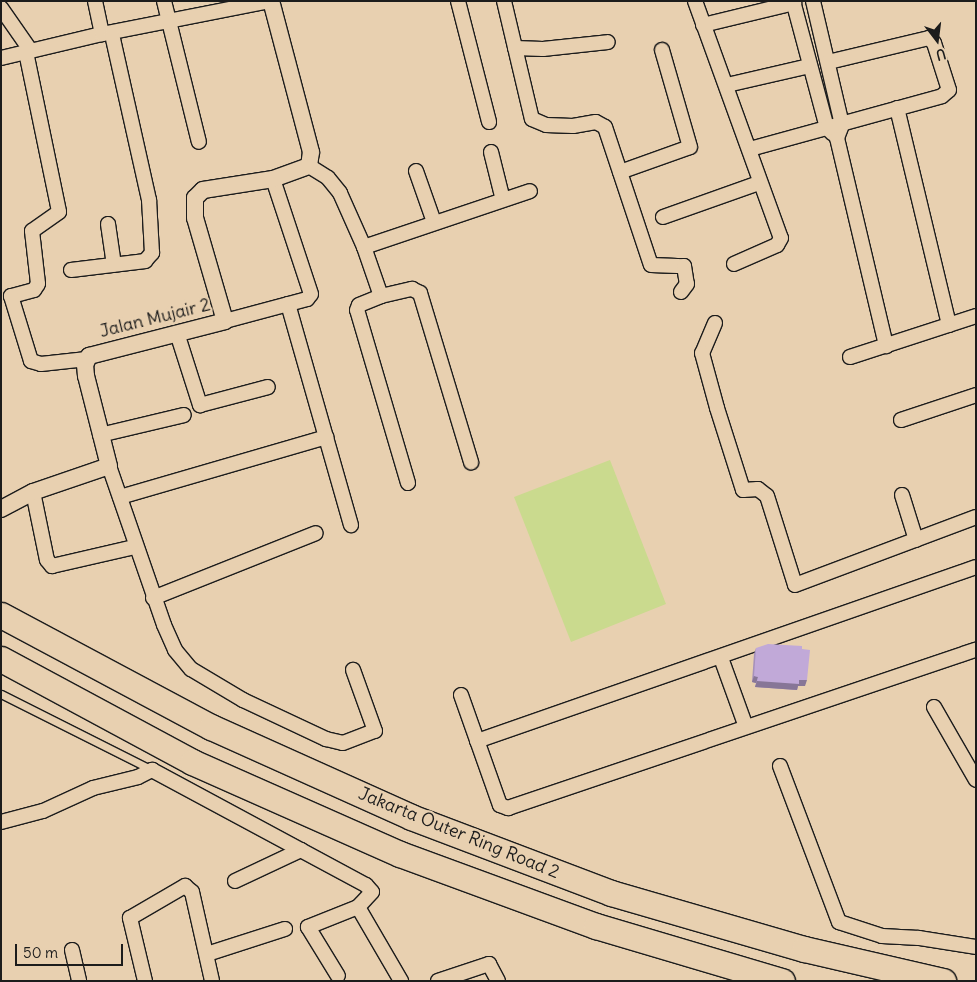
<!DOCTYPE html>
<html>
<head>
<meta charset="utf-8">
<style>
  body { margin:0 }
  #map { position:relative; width:977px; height:982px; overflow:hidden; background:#e8d0b0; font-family:Delius,sans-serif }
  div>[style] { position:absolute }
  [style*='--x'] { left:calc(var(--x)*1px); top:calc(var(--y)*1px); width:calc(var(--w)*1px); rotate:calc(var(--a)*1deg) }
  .green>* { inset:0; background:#cada8e }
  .roads { filter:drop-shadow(1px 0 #1c1c1c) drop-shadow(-1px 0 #1c1c1c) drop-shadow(0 1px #1c1c1c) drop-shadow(0 -1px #1c1c1c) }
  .service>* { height:7px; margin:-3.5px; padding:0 3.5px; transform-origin:3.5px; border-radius:3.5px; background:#e8d0b0 }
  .minor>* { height:14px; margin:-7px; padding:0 7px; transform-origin:7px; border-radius:7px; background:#e8d0b0 }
  .tertiary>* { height:16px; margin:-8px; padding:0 8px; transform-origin:8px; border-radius:8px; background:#e8d0b0 }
  .motorway>* { height:25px; margin:-12.5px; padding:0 12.5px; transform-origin:12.5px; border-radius:12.5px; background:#e8d0b0 }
  .wall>* { inset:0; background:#a691ba }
  .shaded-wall>* { inset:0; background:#877697 }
  .building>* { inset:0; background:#c1a9d8 }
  span { translate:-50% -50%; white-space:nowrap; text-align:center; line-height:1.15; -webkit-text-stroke:4.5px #e8d0b0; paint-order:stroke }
  .street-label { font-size:18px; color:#1c1c1c }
  .frame { position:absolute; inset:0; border:2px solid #1c1c1c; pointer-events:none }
  .north { position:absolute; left:912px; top:15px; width:50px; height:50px; -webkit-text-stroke:4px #e8d0b0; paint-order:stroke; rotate:165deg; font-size:14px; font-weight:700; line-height:20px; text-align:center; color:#1c1c1c }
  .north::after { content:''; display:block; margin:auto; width:18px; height:22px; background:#1c1c1c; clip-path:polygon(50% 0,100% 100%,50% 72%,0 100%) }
  .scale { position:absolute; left:15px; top:944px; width:108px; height:22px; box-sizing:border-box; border:2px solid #1c1c1c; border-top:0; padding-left:6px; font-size:15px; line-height:18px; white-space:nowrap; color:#1c1c1c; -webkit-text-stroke:4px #e8d0b0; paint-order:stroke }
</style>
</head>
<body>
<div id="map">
  <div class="green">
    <i style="clip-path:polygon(610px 460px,666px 604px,571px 642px,514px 497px)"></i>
  </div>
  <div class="roads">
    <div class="service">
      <i style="--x:1;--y:694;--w:169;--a:26.7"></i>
    </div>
    <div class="minor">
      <i style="--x:95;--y:1;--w:34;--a:78"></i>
      <i style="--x:164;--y:1;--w:145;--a:76.1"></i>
      <i style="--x:458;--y:1;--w:125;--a:75.6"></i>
      <i style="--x:504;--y:1;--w:121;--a:76.7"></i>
      <i style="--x:532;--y:119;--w:15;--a:23"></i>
      <i style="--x:546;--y:125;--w:27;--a:2"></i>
      <i style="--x:573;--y:126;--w:23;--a:-10"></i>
      <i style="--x:596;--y:122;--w:10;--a:29"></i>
      <i style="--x:605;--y:127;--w:145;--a:71.6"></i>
      <i style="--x:651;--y:265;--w:33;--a:2"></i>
      <i style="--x:684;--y:266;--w:18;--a:81"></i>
      <i style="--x:687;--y:284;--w:10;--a:127"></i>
      <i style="--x:695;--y:1;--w:252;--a:70.1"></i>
      <i style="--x:781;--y:238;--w:8;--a:120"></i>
      <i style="--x:777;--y:245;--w:47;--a:156.2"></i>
      <i style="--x:793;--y:1;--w:131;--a:75"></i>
      <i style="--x:827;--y:128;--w:8;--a:45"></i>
      <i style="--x:813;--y:1;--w:127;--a:76.8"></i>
      <i style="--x:842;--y:125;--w:14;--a:111"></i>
      <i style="--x:837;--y:138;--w:214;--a:76.7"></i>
      <i style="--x:1;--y:8;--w:52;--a:55.1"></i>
      <i style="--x:703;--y:25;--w:94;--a:-13.6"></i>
      <i style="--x:515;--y:48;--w:28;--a:2"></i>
      <i style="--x:543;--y:49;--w:65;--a:-6.1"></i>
      <i style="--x:26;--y:52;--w:163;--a:78.3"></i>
      <i style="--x:59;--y:212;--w:33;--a:145"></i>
      <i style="--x:32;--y:231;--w:53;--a:83.5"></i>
      <i style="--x:38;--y:284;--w:7;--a:124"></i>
      <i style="--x:34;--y:290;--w:24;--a:165"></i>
      <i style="--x:11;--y:296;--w:68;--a:72.9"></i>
      <i style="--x:31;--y:361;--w:10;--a:17"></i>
      <i style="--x:41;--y:364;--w:46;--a:-6.2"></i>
      <i style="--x:1;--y:58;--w:104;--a:-13.4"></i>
      <i style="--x:102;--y:34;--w:171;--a:-11.1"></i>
      <i style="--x:727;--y:85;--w:84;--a:-13"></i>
      <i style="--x:897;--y:108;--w:223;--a:76.5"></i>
      <i style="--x:750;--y:149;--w:199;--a:-15.4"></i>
      <i style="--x:942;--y:96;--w:9;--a:-41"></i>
      <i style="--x:949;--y:90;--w:49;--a:-107.7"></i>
      <i style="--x:934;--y:43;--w:7;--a:-135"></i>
      <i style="--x:929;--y:38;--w:104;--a:166.6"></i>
      <i style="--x:491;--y:152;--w:49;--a:76"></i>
      <i style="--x:309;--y:166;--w:22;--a:32"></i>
      <i style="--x:328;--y:178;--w:19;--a:51"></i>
      <i style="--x:340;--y:193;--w:59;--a:66"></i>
      <i style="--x:364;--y:247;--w:52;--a:70.9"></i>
      <i style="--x:416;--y:171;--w:54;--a:70.6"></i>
      <i style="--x:620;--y:172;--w:74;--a:-19.7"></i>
      <i style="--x:690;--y:147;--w:101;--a:-106.1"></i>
      <i style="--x:663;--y:217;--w:102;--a:-19.5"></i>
      <i style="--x:108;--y:224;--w:41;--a:81.7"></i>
      <i style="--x:364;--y:247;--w:175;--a:-18.6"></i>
      <i style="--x:71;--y:270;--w:75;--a:-6.9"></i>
      <i style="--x:145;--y:261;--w:11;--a:-49"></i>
      <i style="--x:152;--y:253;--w:53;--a:-93.2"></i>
      <i style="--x:149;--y:200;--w:170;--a:-102.6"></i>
      <i style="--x:288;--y:304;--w:230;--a:74.1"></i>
      <i style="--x:225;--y:321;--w:85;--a:-15"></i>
      <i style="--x:307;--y:299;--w:6;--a:-51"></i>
      <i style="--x:311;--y:294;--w:121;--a:-108.3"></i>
      <i style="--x:715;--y:323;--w:33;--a:113"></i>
      <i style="--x:702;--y:353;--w:57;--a:74.7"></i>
      <i style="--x:717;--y:408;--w:86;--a:72.4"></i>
      <i style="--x:743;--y:490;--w:15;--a:-4"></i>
      <i style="--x:758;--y:489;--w:11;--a:38"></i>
      <i style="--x:767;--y:496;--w:93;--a:72.5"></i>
      <i style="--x:795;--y:585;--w:193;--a:-20.6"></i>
      <i style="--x:177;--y:333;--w:76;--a:72.3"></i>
      <i style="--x:200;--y:405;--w:70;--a:-14.8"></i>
      <i style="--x:850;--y:357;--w:133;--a:-18"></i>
      <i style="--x:901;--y:420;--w:79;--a:-18.4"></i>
      <i style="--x:100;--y:435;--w:86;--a:-13.4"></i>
      <i style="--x:109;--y:466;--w:168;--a:70.9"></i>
      <i style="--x:164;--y:625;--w:27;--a:66"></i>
      <i style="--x:175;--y:650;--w:25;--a:50"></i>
      <i style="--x:191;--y:669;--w:61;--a:30.8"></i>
      <i style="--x:243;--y:700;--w:92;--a:25.2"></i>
      <i style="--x:326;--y:739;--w:17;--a:13"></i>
      <i style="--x:343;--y:743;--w:34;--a:-21"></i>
      <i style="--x:375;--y:731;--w:65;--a:-109.8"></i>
      <i style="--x:408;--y:483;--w:180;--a:-106.4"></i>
      <i style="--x:357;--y:310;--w:5;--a:-68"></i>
      <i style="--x:359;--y:305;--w:24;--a:-22"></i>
      <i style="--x:381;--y:296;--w:32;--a:-13"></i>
      <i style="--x:412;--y:289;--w:9;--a:27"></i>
      <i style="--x:420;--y:293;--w:177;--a:73.2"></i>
      <i style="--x:33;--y:492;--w:69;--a:78.4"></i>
      <i style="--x:47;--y:560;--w:8;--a:50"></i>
      <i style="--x:52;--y:566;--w:84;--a:-13"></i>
      <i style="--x:902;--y:495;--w:47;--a:72.7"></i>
      <i style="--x:120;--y:497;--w:215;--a:-16.2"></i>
      <i style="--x:153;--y:598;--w:175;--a:-21.7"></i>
      <i style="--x:721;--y:658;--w:73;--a:70.1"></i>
      <i style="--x:461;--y:695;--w:117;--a:70.5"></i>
      <i style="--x:500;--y:805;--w:9;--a:21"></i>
      <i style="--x:508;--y:808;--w:494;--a:-18.7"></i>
      <i style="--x:934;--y:707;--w:84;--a:60.1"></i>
      <i style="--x:477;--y:741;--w:528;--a:-19.22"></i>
      <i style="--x:780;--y:766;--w:167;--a:69.3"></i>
      <i style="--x:839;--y:922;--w:45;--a:18"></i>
      <i style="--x:882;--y:936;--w:37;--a:3"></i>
      <i style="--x:919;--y:938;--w:58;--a:9"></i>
      <i style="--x:1;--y:822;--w:43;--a:-14.7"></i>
      <i style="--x:43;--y:811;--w:55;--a:-24.7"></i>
      <i style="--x:93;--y:788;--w:46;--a:-13.7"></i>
      <i style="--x:138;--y:777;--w:16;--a:-27"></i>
      <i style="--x:152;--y:770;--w:243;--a:28.3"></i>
      <i style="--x:366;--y:885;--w:9;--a:49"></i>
      <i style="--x:372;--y:892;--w:21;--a:133"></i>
      <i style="--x:358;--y:907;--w:54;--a:158.2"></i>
      <i style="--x:308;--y:927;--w:57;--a:58.5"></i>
      <i style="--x:235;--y:881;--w:73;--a:-25.2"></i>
      <i style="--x:358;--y:907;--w:86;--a:59.8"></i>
      <i style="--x:72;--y:950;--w:32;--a:77"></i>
      <i style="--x:207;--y:954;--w:82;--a:-17.8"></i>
      <i style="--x:145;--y:981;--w:65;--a:-103.4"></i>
      <i style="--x:130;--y:918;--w:64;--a:-30.2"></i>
      <i style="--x:185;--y:886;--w:9;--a:41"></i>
      <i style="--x:192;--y:892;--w:91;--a:77.3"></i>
      <i style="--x:438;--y:981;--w:54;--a:-18.4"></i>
      <i style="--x:489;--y:964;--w:19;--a:62"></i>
    </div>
    <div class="tertiary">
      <i style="--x:1;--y:509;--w:36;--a:-28"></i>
      <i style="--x:33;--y:492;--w:80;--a:-18.9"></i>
      <i style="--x:109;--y:466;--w:93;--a:-104.3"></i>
      <i style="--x:86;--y:376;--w:11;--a:-95"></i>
      <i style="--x:85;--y:365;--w:10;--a:-66"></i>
      <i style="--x:89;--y:356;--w:140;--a:-14.4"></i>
      <i style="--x:225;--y:321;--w:107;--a:-106.2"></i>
      <i style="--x:195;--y:218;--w:20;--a:-90"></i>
      <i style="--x:195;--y:198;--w:11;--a:-45"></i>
      <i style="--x:203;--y:190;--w:71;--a:-8.9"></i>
      <i style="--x:273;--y:179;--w:38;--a:-20"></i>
      <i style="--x:309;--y:166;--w:14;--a:-82"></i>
      <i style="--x:311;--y:152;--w:156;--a:-104.8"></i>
    </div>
    <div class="motorway">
      <i style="--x:1;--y:615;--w:238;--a:28.1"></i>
      <i style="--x:211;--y:727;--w:219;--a:24.2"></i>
      <i style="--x:411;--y:817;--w:214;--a:20.8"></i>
      <i style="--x:611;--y:893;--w:201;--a:16.2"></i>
      <i style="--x:804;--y:949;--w:143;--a:13"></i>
      <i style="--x:1;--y:659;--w:217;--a:28.3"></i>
      <i style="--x:192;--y:762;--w:227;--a:23.9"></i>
      <i style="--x:400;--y:854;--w:209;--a:20.2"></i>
      <i style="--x:596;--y:926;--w:194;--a:16.5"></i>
    </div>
  </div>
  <div class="wall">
    <i style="clip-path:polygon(756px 648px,802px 649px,805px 686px,798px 686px,797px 690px,755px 687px,756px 683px,752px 682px,754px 654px)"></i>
  </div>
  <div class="shaded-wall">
    <i style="clip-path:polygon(754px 676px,758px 677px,756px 683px,752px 682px)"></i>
    <i style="clip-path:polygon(799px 680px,807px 680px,805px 686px,798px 686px,797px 690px,755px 687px,757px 681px)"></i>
  </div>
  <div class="building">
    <i style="clip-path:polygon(768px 644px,802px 646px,802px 649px,810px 650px,807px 680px,799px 680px,799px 684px,757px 681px,758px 677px,754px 676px,756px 648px)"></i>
  </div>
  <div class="street-label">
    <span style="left:155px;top:318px;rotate:-14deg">Jalan Mujair 2</span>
    <span style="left:459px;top:833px;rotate:22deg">Jakarta Outer Ring Road 2</span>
  </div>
  <div class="frame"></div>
  <div class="north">U</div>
  <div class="scale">50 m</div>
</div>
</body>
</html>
